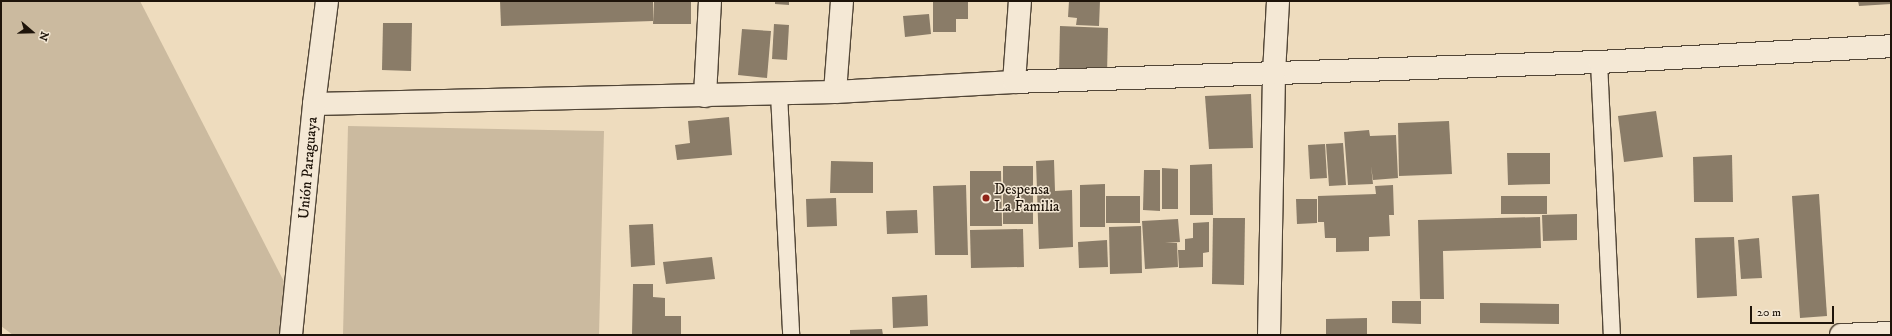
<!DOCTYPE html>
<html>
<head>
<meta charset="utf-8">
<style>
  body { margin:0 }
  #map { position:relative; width:1892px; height:336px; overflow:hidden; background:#eedcbe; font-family:"IM FELL DW Pica",serif }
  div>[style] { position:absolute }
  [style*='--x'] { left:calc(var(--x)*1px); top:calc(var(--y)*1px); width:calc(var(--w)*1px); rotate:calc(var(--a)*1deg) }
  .green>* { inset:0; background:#cbba9f }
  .building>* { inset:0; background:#8a7c68 }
  .roads { filter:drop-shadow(1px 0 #524637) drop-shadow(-1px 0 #524637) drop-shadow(0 1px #524637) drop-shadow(0 -1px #524637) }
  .lane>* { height:16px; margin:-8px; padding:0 8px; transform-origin:8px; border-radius:8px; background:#f4e8d5 }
  .street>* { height:22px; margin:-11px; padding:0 11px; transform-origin:11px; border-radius:11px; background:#f4e8d5 }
  .dots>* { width:11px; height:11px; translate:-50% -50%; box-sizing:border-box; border:2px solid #f4e8d5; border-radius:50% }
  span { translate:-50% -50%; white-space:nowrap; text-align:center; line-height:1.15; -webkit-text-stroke:3px #f4e8d5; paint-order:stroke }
  .street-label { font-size:15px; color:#1e140a }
  .poi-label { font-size:15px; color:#1e140a }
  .left { translate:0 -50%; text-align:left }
  .frame { position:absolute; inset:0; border:2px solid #1e140a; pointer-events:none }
  .north { position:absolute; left:12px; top:12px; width:40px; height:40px; -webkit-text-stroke:3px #f4e8d5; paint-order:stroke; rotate:110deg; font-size:11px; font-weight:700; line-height:16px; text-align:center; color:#1e140a }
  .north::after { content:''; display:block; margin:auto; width:14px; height:18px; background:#1e140a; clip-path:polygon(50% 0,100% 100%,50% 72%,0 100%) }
  .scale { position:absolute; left:1750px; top:306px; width:84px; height:18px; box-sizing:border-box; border:2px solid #1e140a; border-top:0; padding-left:5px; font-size:12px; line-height:14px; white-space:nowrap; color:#1e140a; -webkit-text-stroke:3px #f4e8d5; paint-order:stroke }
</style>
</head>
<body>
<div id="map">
  <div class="green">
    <i style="clip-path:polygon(1px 1px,140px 1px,295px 303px,292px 335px,13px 335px,1px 326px)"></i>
    <i style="clip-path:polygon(348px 126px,604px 131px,599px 335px,343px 335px)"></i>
  </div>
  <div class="building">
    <i style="clip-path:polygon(500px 1px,653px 1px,653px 21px,501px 26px)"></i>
    <i style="clip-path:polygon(654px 1px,691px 1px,691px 24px,653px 24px)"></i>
    <i style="clip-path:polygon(775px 1px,789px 1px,789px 5px,775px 4px)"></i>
    <i style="clip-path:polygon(933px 1px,968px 1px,968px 19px,956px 19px,956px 32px,933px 32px)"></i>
    <i style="clip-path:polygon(1069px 1px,1100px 1px,1099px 26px,1076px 25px,1077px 18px,1068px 17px)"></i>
    <i style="clip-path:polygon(1858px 1px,1891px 1px,1891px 4px,1859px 6px)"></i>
    <i style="clip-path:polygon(929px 14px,931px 34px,905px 37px,903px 16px)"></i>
    <i style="clip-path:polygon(383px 23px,412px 23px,411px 71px,382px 70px)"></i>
    <i style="clip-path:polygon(774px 24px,789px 25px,787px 60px,772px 59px)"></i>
    <i style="clip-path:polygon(1060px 26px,1108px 28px,1107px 75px,1059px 73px)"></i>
    <i style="clip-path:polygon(742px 29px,771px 31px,767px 78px,738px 75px)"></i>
    <i style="clip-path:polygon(1251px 94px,1253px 148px,1209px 149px,1205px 96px)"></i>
    <i style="clip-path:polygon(1656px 111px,1663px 157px,1624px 162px,1618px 116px)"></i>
    <i style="clip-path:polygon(729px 117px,732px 155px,677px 160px,675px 145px,690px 143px,688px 121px)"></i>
    <i style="clip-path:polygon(1449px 121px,1452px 174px,1399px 176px,1398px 123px)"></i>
    <i style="clip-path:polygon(1369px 130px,1370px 136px,1396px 135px,1398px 178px,1373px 180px,1371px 166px,1373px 184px,1348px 185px,1344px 132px)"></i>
    <i style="clip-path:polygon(1343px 143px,1346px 185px,1329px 186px,1326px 144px)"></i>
    <i style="clip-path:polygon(1325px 144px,1327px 178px,1310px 179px,1308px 145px)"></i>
    <i style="clip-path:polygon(1507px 153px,1550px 153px,1550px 184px,1508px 185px)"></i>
    <i style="clip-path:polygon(1732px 155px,1733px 202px,1694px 202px,1693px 157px)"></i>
    <i style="clip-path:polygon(1054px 160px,1055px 191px,1072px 190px,1073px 247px,1039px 249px,1036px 161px)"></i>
    <i style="clip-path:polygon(831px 161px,873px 162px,873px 193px,830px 193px)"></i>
    <i style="clip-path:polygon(1212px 164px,1213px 215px,1190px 215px,1190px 165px)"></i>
    <i style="clip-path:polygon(1003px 166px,1033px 166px,1033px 224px,1003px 224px)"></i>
    <i style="clip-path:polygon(1162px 168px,1178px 169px,1178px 209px,1162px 209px)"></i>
    <i style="clip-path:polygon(1144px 170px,1160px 170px,1160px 211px,1143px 210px)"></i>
    <i style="clip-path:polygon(970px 171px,1001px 171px,1002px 226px,970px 226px)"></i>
    <i style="clip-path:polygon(1105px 184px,1105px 227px,1080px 227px,1080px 185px)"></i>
    <i style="clip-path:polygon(966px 185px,968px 255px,935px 255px,933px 186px)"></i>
    <i style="clip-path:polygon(1393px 185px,1394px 215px,1389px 215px,1390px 236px,1369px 237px,1369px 251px,1336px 252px,1336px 238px,1325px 238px,1324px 222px,1318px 222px,1318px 196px,1376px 194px,1375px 186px)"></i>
    <i style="clip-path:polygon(1819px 194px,1827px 316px,1800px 318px,1792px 196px)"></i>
    <i style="clip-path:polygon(1106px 196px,1140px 196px,1140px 223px,1106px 223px)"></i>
    <i style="clip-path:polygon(1501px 196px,1547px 196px,1547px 214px,1501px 214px)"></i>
    <i style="clip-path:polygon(836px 198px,837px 226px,807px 227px,806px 199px)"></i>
    <i style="clip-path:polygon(1296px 199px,1317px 199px,1317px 223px,1297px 224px)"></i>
    <i style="clip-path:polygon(917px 210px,918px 233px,887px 234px,886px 211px)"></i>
    <i style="clip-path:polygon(1577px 214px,1577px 240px,1543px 241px,1542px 215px)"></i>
    <i style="clip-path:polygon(1540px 217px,1541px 248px,1443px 251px,1444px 299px,1420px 299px,1418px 220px)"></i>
    <i style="clip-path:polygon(1213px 218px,1245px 218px,1244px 285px,1212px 284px)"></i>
    <i style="clip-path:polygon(1178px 219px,1180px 242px,1165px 243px,1177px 243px,1178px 267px,1145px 269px,1142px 221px)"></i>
    <i style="clip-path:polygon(1209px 222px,1209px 252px,1203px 253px,1203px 267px,1179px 268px,1178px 250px,1185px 250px,1185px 239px,1193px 238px,1193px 223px)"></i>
    <i style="clip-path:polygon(653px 224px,655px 265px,631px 267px,629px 225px)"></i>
    <i style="clip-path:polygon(1141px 226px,1142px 273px,1110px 274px,1109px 227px)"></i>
    <i style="clip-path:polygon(1023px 229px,1024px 267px,971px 268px,970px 230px)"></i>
    <i style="clip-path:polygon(1734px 237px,1737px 296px,1697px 298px,1695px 238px)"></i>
    <i style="clip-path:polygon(1759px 238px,1762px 278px,1741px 279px,1738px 240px)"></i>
    <i style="clip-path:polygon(1107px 240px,1108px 267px,1079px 268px,1078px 242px)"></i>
    <i style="clip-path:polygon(712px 257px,715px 279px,666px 284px,663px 262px)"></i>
    <i style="clip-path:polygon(633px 284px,653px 284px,653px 297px,665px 298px,665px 316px,681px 316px,681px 335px,632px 335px)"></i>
    <i style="clip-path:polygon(927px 295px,928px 326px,893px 328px,892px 297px)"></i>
    <i style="clip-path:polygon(1392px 301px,1421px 301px,1421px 324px,1392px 323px)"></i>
    <i style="clip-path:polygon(1480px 303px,1559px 304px,1559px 324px,1480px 323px)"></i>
    <i style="clip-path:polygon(1367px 318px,1367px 335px,1326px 335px,1326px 319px)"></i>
    <i style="clip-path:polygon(882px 329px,883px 335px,850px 335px,850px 330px)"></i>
  </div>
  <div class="roads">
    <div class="lane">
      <i style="--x:1599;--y:62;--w:273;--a:87.3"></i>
      <i style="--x:779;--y:94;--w:241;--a:87.1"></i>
    </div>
    <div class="street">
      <i style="--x:1014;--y:82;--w:81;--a:-85.8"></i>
      <i style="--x:835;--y:92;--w:91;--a:-85.6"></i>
      <i style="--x:705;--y:96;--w:95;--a:-87"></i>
      <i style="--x:314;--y:104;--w:521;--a:-1.32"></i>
      <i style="--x:835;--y:92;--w:179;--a:-3.2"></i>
      <i style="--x:1014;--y:82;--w:585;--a:-1.96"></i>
      <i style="--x:1599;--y:62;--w:292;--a:-3.1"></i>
      <i style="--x:291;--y:335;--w:232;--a:-84.3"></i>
      <i style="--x:314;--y:104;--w:104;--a:-82.8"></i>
      <i style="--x:1269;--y:335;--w:262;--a:-88.9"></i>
      <i style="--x:1274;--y:73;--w:72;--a:-86.8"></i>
      <i style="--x:1841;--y:335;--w:50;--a:-2.3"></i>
    </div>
  </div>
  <div class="dots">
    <i style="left:986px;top:198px;background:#8f2418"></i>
  </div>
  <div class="street-label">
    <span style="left:308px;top:168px;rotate:-85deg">Unión Paraguaya</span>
  </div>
  <div class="poi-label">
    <span class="left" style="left:994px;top:198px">Despensa<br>La Familia</span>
  </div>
  <div class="frame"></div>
  <div class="north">N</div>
  <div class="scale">20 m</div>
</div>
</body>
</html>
